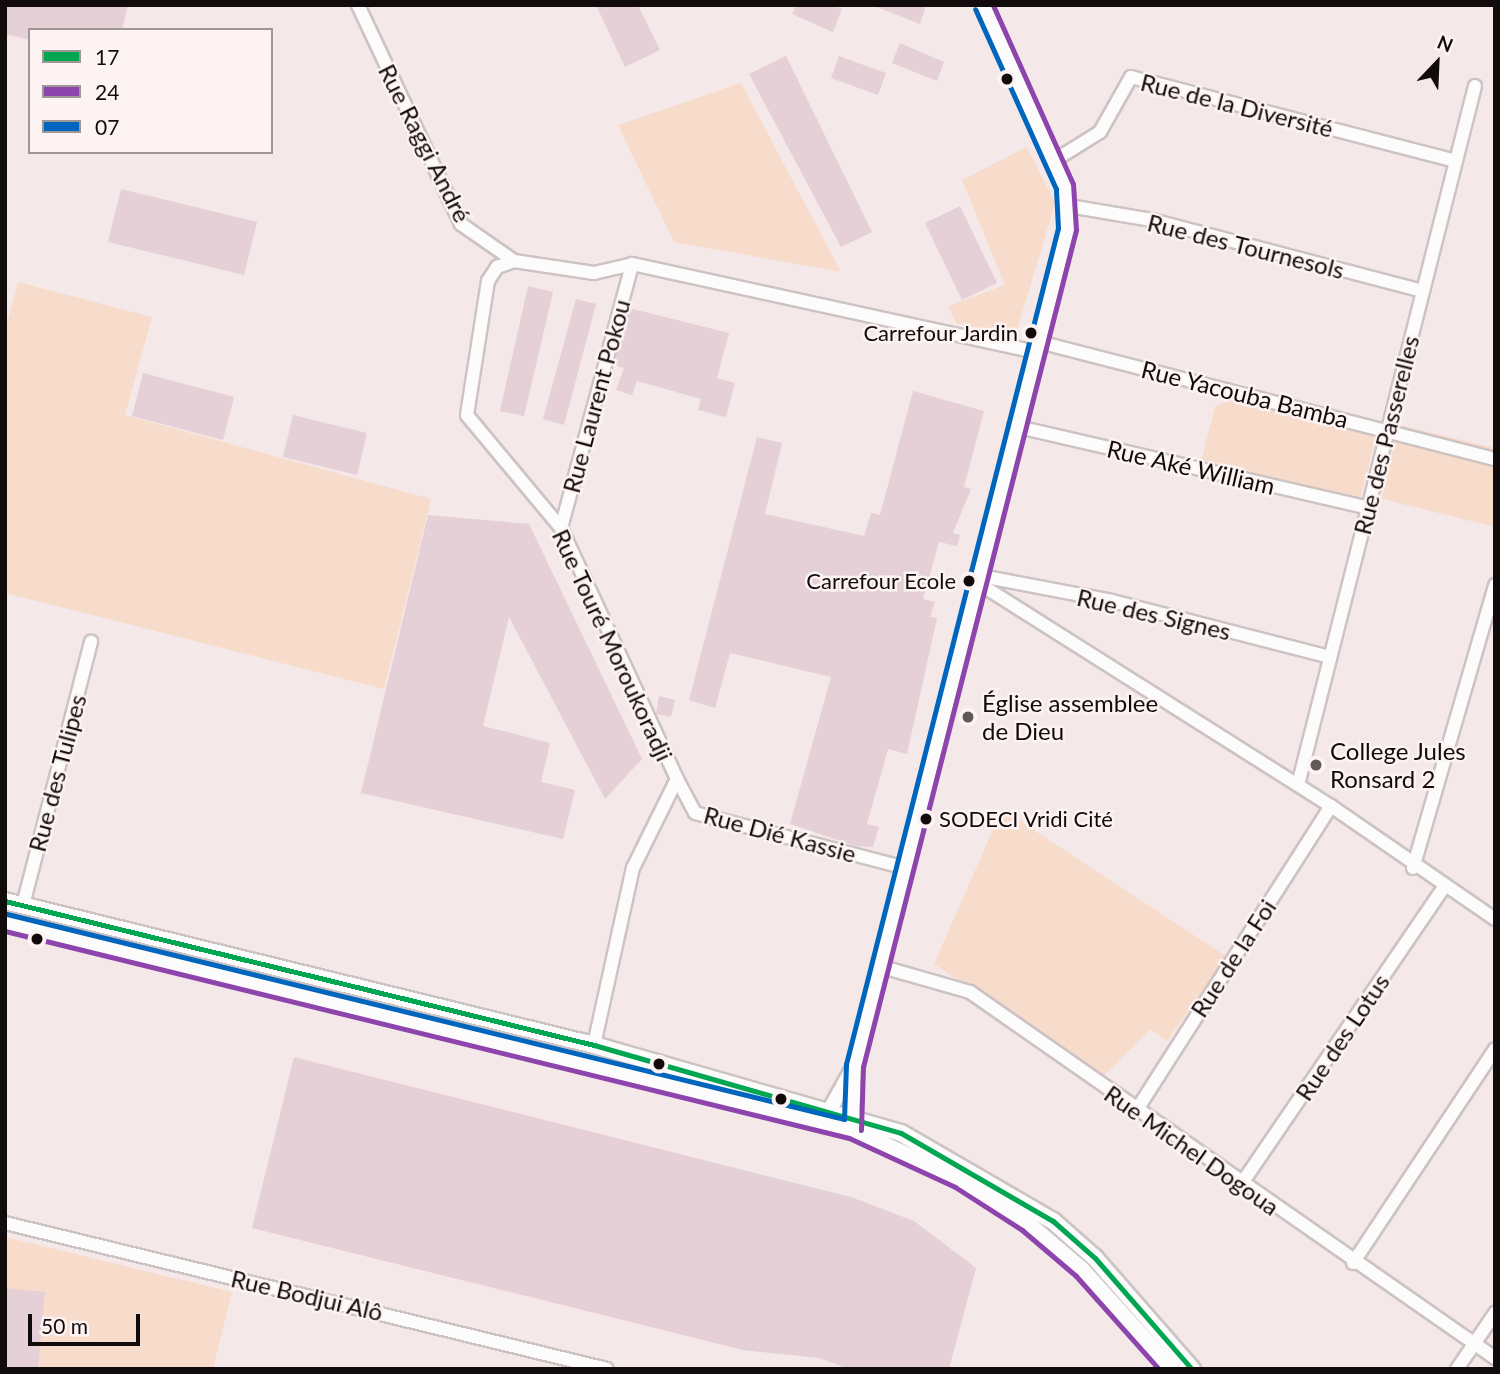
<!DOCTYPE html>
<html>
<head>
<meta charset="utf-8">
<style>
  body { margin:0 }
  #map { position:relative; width:1500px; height:1374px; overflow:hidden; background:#f4e8e8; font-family:Lato,sans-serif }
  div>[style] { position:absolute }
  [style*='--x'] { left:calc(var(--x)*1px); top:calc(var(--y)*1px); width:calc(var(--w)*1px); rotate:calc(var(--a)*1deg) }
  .green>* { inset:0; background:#f7dbcb }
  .building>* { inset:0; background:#e4d0d6 }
  .roads { filter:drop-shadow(2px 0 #cec3c3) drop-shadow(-2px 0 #cec3c3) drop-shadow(0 2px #cec3c3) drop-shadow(0 -2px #cec3c3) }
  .minor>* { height:12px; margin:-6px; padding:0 6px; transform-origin:6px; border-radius:6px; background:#fdfcfc }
  .tertiary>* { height:14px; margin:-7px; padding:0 7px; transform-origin:7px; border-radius:7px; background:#fdfcfc }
  .secondary>* { height:16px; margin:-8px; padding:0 8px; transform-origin:8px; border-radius:8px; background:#fdfcfc }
  .bus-1>* { height:5px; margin:-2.5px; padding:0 2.5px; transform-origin:2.5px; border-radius:2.5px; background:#00a651 }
  .bus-2>* { height:5px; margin:-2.5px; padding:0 2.5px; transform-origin:2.5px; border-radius:2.5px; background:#8e44ad }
  .bus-3>* { height:5px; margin:-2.5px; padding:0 2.5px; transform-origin:2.5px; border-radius:2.5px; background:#0065bd }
  .dots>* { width:19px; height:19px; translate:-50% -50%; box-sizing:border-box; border:4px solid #fdf3f3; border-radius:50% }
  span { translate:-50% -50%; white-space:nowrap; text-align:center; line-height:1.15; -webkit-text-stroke:5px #fdf3f3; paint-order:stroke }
  .bus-label { font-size:22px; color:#120b0b }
  .right { translate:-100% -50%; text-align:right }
  .left { translate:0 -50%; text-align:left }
  .street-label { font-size:24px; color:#120b0b }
  .poi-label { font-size:24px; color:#120b0b }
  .frame { position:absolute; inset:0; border:7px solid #120b0b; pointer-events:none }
  .legend { position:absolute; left:28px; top:28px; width:245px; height:126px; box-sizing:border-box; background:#fdf3f3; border:2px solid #9f9696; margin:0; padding:9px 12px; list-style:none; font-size:21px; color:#120b0b }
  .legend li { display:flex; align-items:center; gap:14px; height:35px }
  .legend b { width:35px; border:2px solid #9f9696 }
  .north { position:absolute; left:1402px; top:28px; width:70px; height:70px; -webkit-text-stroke:5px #fdf3f3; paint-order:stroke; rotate:23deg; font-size:19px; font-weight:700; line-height:28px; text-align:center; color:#120b0b }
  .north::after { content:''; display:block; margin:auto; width:24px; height:32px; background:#120b0b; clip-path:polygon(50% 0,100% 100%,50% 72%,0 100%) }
  .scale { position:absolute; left:28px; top:1314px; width:112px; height:32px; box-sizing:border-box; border:4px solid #120b0b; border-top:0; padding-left:9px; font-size:21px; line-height:24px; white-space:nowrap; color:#120b0b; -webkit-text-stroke:5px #fdf3f3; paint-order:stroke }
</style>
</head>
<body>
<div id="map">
  <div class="green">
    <i style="clip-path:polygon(741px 83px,841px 272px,674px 242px,618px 125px)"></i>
    <i style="clip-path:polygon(1027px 147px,1055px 203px,1015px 337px,956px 323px,948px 306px,1005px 285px,962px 180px)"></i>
    <i style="clip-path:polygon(18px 282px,152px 317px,125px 415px,431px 499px,384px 689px,5px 593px,5px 331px)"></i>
    <i style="clip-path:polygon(1245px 393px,1379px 424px,1359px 503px,1201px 462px,1215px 407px)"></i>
    <i style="clip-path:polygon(1399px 425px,1495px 448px,1495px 527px,1382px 499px)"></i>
    <i style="clip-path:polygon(1002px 809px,1227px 957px,1167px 1041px,1150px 1029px,1103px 1077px,934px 964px)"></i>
    <i style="clip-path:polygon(5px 1237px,232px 1292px,213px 1369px,5px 1369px)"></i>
  </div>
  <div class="building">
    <i style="clip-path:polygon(5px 5px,128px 5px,122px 30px,30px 30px,30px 40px,5px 34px)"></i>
    <i style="clip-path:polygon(596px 5px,638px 5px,660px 50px,625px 67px)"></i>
    <i style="clip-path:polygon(796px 5px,833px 5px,842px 9px,833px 32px,792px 14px)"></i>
    <i style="clip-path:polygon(872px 5px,926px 5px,920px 24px)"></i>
    <i style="clip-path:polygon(900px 43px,944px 62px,937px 81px,892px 63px)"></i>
    <i style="clip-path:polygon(786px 56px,872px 232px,841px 247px,749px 74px)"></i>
    <i style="clip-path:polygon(839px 56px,886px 73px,878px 95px,831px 78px)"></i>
    <i style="clip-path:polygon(121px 189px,257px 222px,244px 275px,108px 242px)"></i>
    <i style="clip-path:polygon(960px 206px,997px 283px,962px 300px,925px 223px)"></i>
    <i style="clip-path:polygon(528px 286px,553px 292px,524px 416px,500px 411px)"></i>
    <i style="clip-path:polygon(576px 299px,596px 304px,564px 425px,543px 419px)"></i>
    <i style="clip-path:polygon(629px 308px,729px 333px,717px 378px,735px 383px,726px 417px,698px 410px,701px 399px,637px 381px,632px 395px,616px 390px,624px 368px,614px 365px)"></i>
    <i style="clip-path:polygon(143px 373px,234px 397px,223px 440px,132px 416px)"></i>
    <i style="clip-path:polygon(913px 391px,984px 411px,964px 487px,971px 489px,953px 533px,960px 535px,957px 546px,939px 542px,923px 599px,935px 602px,930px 617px,937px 618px,907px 754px,888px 749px,867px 824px,879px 827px,873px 847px,856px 846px,790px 824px,831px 677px,730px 653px,715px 708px,689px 700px,757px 437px,782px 443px,765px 514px,864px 536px,871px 513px,880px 515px)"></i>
    <i style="clip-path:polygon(293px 415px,367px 433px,357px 475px,283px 457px)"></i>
    <i style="clip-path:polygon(428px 515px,529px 524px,642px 759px,605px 799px,509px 617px,483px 726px,550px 743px,541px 782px,575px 790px,563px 839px,361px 793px)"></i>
    <i style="clip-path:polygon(659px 696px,675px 700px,671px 717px,656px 714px)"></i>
    <i style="clip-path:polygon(294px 1057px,851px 1197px,914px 1221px,976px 1268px,949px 1369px,849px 1369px,819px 1358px,743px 1350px,252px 1228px)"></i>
    <i style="clip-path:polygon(5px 1288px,45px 1292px,38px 1369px,5px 1369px)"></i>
  </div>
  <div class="roads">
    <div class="minor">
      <i style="--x:358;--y:5;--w:242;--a:64.8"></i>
      <i style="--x:461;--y:224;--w:65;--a:34.9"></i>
      <i style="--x:1055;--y:160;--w:53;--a:-31.9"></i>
      <i style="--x:1100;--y:132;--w:63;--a:-60.6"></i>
      <i style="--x:1131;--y:77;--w:335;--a:14.5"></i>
      <i style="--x:1069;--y:206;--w:84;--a:9.6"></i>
      <i style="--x:1152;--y:220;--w:279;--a:14.7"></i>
      <i style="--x:1035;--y:341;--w:475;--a:14.4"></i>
      <i style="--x:1014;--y:426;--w:363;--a:13"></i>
      <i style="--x:561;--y:528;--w:273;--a:-74.9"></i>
      <i style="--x:976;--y:575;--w:138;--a:10.8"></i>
      <i style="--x:1112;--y:601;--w:225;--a:14.4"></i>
      <i style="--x:975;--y:581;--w:421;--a:32.3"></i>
      <i style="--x:1331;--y:806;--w:199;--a:34.6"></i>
      <i style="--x:677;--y:779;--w:38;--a:62"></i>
      <i style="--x:695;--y:813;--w:214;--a:14.6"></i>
      <i style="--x:1298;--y:785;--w:721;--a:-75.79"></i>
      <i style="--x:1413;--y:868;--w:295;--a:-73.8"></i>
      <i style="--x:23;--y:905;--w:272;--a:-75.5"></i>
      <i style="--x:879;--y:966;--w:95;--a:15.9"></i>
      <i style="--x:970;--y:992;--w:640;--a:34.88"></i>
      <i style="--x:594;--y:1045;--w:181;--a:-77.6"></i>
      <i style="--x:633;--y:868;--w:99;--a:-63.7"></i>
      <i style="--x:677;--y:779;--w:277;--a:-114.8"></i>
      <i style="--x:561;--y:528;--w:147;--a:-129.8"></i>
      <i style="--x:467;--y:415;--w:136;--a:-81.1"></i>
      <i style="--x:488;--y:281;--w:17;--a:-57"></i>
      <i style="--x:497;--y:267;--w:18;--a:-19"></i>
      <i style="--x:514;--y:261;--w:81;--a:8.5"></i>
      <i style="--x:594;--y:273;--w:39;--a:-13"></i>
      <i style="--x:632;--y:264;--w:409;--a:12.3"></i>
      <i style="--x:1136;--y:1111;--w:362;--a:-57.4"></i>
      <i style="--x:1240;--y:1186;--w:361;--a:-55.7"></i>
      <i style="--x:5;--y:1223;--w:619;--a:13.63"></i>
      <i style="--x:1353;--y:1263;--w:257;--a:-56.4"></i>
      <i style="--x:1457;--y:1369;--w:68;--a:-55.8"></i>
    </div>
    <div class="tertiary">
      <i style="--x:823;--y:1122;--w:64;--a:-61"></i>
      <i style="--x:852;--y:1129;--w:63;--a:-88.2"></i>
      <i style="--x:854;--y:1066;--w:864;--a:-75.72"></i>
      <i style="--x:1067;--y:229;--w:42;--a:-92.7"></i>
      <i style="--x:1065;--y:187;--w:200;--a:-114.3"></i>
    </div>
    <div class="secondary">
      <i style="--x:5;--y:901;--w:606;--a:13.74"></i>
      <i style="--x:594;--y:1045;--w:319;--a:16"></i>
      <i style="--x:901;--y:1133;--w:176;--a:30.1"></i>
      <i style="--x:1053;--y:1221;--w:56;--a:41.4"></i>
      <i style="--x:1095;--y:1258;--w:147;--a:48.9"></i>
      <i style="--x:5;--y:922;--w:872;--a:13.8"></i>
      <i style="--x:852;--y:1130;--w:118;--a:24.6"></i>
      <i style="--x:959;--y:1179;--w:81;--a:32.9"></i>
      <i style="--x:1027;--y:1223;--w:72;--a:40.5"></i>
      <i style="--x:1082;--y:1270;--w:133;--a:48"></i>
    </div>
  </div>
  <div class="bus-1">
    <i style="--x:5;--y:901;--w:606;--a:13.74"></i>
    <i style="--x:594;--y:1045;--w:319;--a:16"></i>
    <i style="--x:901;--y:1133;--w:176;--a:30.1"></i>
    <i style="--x:1053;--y:1221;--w:56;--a:41.4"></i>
    <i style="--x:1095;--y:1258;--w:147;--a:48.9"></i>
  </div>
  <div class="bus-2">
    <i style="--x:5;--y:931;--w:869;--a:13.78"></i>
    <i style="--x:849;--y:1138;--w:117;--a:24.8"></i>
    <i style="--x:955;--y:1187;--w:80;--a:32.7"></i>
    <i style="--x:1022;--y:1230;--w:71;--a:40.4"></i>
    <i style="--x:1076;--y:1276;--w:125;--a:48.3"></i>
    <i style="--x:861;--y:1130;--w:63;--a:-88.2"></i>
    <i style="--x:863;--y:1067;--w:864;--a:-75.72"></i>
    <i style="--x:1076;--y:230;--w:46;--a:-93.7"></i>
    <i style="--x:1073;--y:184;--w:196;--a:-114.1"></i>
  </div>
  <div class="bus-3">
    <i style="--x:7;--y:914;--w:862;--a:13.76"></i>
    <i style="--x:844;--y:1119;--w:55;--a:-87.9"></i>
    <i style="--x:846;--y:1064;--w:862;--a:-75.77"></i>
    <i style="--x:1058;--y:228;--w:39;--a:-93"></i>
    <i style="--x:1056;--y:189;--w:197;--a:-114.2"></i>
  </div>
  <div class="dots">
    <i style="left:1007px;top:79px;background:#120b0b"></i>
    <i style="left:1031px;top:333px;background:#120b0b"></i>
    <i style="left:969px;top:581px;background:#120b0b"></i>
    <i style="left:968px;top:717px;background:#615858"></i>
    <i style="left:1316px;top:765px;background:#615858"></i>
    <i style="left:926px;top:819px;background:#120b0b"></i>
    <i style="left:37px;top:939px;background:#120b0b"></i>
    <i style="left:659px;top:1064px;background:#120b0b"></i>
    <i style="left:781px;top:1099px;background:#120b0b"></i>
  </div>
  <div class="bus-label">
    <span class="right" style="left:1018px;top:333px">Carrefour Jardin</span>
    <span class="right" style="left:956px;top:581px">Carrefour Ecole</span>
    <span class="left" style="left:939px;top:819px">SODECI Vridi Cité</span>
  </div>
  <div class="street-label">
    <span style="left:1237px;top:105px;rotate:14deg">Rue de la Diversité</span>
    <span style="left:425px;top:143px;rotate:63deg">Rue Raggi André</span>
    <span style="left:1246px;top:246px;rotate:14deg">Rue des Tournesols</span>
    <span style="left:1245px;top:394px;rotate:14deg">Rue Yacouba Bamba</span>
    <span style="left:596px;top:396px;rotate:-75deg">Rue Laurent Pokou</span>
    <span style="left:1386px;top:435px;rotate:-76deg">Rue des Passerelles</span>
    <span style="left:1191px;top:467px;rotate:13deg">Rue Aké William</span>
    <span style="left:1154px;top:614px;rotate:13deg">Rue des Signes</span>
    <span style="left:613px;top:645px;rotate:65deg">Rue Touré Moroukoradji</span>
    <span style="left:57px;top:773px;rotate:-75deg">Rue des Tulipes</span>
    <span style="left:780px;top:834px;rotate:15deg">Rue Dié Kassie</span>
    <span style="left:1233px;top:958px;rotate:-57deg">Rue de la Foi</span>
    <span style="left:1342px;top:1037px;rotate:-56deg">Rue des Lotus</span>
    <span style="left:1192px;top:1150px;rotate:35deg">Rue Michel Dogoua</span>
    <span style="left:307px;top:1295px;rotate:13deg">Rue Bodjui Alô</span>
  </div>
  <div class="poi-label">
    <span class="left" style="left:982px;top:717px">Église assemblee<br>de Dieu</span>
    <span class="left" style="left:1330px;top:765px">College Jules<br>Ronsard 2</span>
  </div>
  <div class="frame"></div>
  <ul class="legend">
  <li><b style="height:9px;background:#00a651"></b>17</li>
  <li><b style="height:9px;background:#8e44ad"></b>24</li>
  <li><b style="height:9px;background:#0065bd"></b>07</li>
  </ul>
  <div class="north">N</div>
  <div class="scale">50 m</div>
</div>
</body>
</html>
